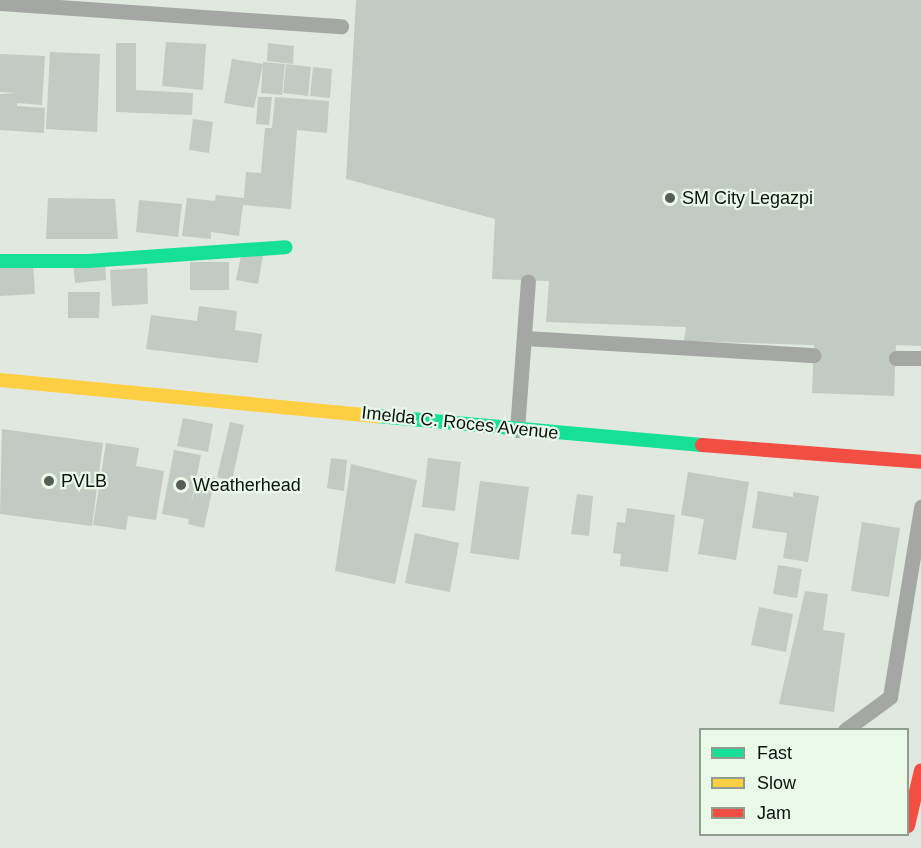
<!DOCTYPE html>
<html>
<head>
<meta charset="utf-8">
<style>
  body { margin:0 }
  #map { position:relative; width:921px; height:848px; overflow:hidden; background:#e0e8e0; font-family:Helvetica,sans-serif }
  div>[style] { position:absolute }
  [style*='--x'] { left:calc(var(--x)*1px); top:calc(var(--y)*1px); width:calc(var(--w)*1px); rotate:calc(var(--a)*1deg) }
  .building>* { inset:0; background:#c2cac4 }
  .lane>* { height:15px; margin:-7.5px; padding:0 7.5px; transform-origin:7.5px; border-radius:7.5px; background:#a5a7a4 }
  .fast>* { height:14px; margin:-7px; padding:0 7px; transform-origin:7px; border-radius:7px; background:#16e098 }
  .slow>* { height:14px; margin:-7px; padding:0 7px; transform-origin:7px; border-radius:7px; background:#ffcf43 }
  .jam>* { height:14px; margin:-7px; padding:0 7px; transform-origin:7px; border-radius:7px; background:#f24e42 }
  .dots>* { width:16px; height:16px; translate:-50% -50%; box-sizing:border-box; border:3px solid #eafae9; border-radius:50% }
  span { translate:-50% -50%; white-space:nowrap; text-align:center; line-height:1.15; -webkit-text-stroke:4.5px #eafae9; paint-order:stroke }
  .poi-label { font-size:18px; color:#0c110c }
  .left { translate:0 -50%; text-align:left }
  .street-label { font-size:18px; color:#0c110c }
  .legend { position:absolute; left:699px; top:728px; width:210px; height:108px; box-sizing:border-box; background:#eafae9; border:2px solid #919d91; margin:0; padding:8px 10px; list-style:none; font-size:18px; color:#0c110c }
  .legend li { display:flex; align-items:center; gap:12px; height:30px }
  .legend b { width:30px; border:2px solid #919d91 }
</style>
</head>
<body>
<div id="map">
  <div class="building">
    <i style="clip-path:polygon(356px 0,921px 0,921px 346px,896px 345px,894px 396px,812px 393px,814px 345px,684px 341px,686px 327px,546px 322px,549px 281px,492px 279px,495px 219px,346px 179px)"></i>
    <i style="clip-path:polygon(166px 42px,206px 44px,203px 90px,162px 86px)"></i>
    <i style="clip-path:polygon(116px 43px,136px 43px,136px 90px,193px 93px,192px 115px,116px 112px)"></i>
    <i style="clip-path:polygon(268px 43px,294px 46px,293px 64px,267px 61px)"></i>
    <i style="clip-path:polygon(50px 52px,100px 54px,97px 132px,46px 129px)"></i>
    <i style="clip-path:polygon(0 54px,45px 56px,42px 105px,17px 103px,17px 106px,45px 108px,44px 133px,0 130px,0 94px,18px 93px,0 92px)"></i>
    <i style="clip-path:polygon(232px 59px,263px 64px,254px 108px,224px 103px)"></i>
    <i style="clip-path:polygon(263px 62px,285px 64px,282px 95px,261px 93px)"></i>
    <i style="clip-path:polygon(286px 64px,311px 67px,308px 96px,283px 93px)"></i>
    <i style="clip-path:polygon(313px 67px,332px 69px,330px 98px,310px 96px)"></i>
    <i style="clip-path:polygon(258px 97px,272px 97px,269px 125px,256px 124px)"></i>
    <i style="clip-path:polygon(275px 97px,329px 101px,327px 133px,297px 130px,291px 209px,243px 205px,239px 236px,211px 232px,211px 239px,182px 236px,187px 198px,215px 201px,216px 195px,244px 198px,246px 172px,261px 173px,265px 128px,272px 128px)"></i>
    <i style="clip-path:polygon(193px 119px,213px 122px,209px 153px,189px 150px)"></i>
    <i style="clip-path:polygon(48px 198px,115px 199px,118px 239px,46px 239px)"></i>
    <i style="clip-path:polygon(139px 200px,182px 204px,178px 237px,136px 232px)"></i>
    <i style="clip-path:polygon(242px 251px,263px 255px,258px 284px,236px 280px)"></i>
    <i style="clip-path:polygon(105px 261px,106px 280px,75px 283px,73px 264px)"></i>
    <i style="clip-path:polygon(190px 262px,229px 262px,229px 290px,190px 290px)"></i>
    <i style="clip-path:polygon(33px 263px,35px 294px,0 296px,0 265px)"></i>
    <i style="clip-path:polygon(147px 268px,148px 304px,112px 306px,110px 270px)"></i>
    <i style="clip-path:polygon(68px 292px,100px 292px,99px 318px,68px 318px)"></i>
    <i style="clip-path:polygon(199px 306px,237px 311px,235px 330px,262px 334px,258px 363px,146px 349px,151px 315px,197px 321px)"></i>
    <i style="clip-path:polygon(183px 418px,213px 424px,208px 452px,177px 446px)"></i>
    <i style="clip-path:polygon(230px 422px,244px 425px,232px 481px,217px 477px)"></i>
    <i style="clip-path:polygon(2px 429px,103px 443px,92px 526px,0 514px)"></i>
    <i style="clip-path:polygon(106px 443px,139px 448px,136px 466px,164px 471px,156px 520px,128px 516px,126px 530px,93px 525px)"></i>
    <i style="clip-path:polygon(174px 450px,201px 455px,191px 504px,199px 475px,215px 478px,204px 528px,188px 524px,189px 519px,162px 514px)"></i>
    <i style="clip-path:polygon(331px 458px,347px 460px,344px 491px,327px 488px)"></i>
    <i style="clip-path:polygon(428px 458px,461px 462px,455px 511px,422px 507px)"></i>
    <i style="clip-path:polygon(351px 464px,417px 480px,395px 584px,335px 571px)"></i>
    <i style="clip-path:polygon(688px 472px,749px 482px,736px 560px,698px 554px,704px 519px,681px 515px)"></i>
    <i style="clip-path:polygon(480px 481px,529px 487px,519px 560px,470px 553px)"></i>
    <i style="clip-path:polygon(758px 491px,793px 497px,793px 492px,819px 496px,808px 562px,783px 558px,787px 533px,752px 528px)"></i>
    <i style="clip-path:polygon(577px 494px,593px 496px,589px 536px,571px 534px)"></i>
    <i style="clip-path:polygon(627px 508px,675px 515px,668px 572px,620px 566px,621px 554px,613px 553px,617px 522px,625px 523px)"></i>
    <i style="clip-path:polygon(862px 522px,900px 528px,889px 597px,851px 591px)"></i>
    <i style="clip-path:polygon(415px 533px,459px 543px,450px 592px,405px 583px)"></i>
    <i style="clip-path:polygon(778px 565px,802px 569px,797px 598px,773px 594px)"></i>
    <i style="clip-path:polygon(805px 591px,828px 594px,823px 630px,845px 633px,834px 712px,779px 704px)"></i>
    <i style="clip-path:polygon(759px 607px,793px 614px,786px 652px,751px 645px)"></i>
  </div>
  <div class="lane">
    <i style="--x:0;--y:3;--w:342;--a:3.9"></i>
    <i style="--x:525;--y:338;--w:289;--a:3.4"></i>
    <i style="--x:896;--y:358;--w:25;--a:0"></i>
    <i style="--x:517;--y:430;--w:149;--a:-85.8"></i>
    <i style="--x:845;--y:730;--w:56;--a:-36.3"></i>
    <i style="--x:890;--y:697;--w:193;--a:-80.7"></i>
  </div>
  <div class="fast">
    <i style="--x:0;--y:261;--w:88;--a:0"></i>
    <i style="--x:88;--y:261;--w:198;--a:-4"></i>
    <i style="--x:377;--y:416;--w:326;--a:5.1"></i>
  </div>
  <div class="slow">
    <i style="--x:0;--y:380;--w:379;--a:5.5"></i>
  </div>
  <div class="jam">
    <i style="--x:702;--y:445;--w:220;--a:4.4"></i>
    <i style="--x:908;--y:826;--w:57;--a:-76.9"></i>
  </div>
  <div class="dots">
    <i style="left:670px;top:198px;background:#565c56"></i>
    <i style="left:49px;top:481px;background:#565c56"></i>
    <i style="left:181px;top:485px;background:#565c56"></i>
  </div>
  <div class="poi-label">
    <span class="left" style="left:682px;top:198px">SM City Legazpi</span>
    <span class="left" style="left:61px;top:481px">PVLB</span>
    <span class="left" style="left:193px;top:485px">Weatherhead</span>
  </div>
  <div class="street-label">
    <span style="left:460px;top:423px;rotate:6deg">Imelda C. Roces Avenue</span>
  </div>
  <ul class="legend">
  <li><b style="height:8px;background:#16e098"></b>Fast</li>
  <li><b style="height:8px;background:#ffcf43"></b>Slow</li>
  <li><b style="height:8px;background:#f24e42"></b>Jam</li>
  </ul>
</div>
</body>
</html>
